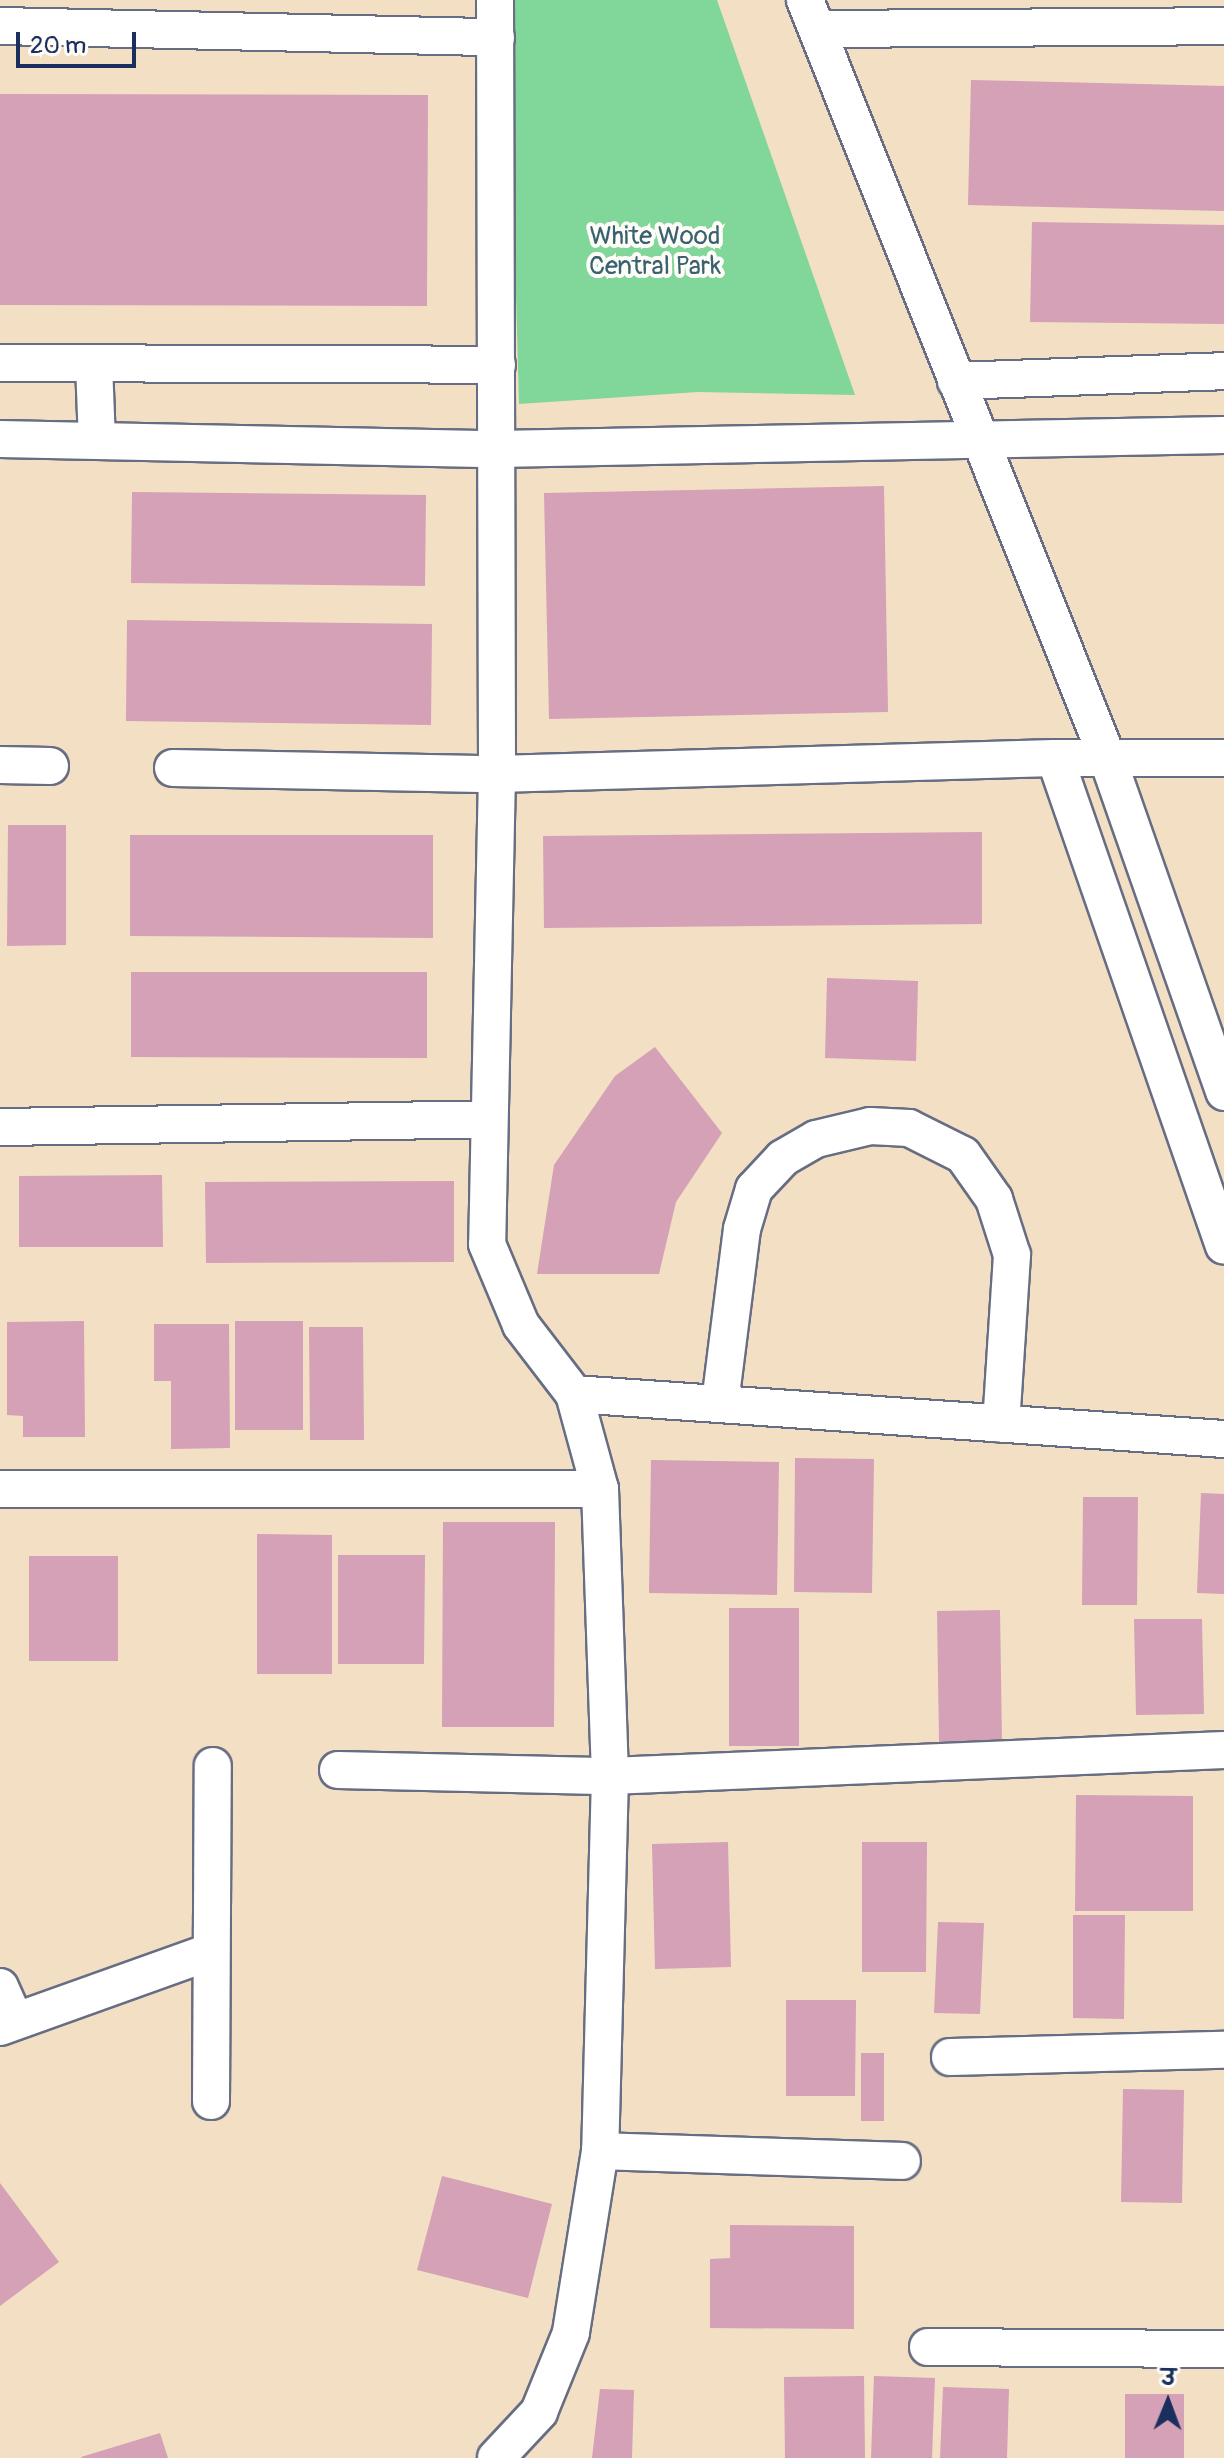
<!DOCTYPE html>
<html>
<head>
<meta charset="utf-8">
<style>
  body { margin:0 }
  #map { position:relative; width:1224px; height:2458px; overflow:hidden; background:#f3dfc4; font-family:Pangolin,"Playpen Sans Deva",sans-serif }
  div>[style] { position:absolute }
  [style*='--x'] { left:calc(var(--x)*1px); top:calc(var(--y)*1px); width:calc(var(--w)*1px); rotate:calc(var(--a)*1deg) }
  .green>* { inset:0; background:#81d699 }
  .building>* { inset:0; background:#d4a1b6 }
  .roads { filter:drop-shadow(2px 0 #676d82) drop-shadow(-2px 0 #676d82) drop-shadow(0 2px #676d82) drop-shadow(0 -2px #676d82) }
  .street>* { height:36px; margin:-18px; padding:0 18px; transform-origin:18px; border-radius:18px; background:#fff }
  span { translate:-50% -50%; white-space:nowrap; text-align:center; line-height:1.15; -webkit-text-stroke:8px #fdfcf7; paint-order:stroke }
  .park-label { font-size:26px; color:#3a6170 }
  .north { position:absolute; left:1128px; top:2362px; width:80px; height:80px; -webkit-text-stroke:6px #fdfcf7; paint-order:stroke; rotate:1deg; font-size:22px; font-weight:700; line-height:32px; text-align:center; color:#1b2f5e }
  .north::after { content:''; display:block; margin:auto; width:28px; height:36px; background:#1b2f5e; clip-path:polygon(50% 0,100% 100%,50% 72%,0 100%) }
  .scale { position:absolute; left:16px; top:32px; width:120px; height:36px; box-sizing:border-box; border:4px solid #1b2f5e; border-top:0; padding-left:10px; font-size:24px; line-height:28px; white-space:nowrap; color:#1b2f5e; -webkit-text-stroke:6px #fdfcf7; paint-order:stroke }
</style>
</head>
<body>
<div id="map">
  <div class="green">
    <i style="clip-path:polygon(508px 0,717px 0,855px 395px,698px 392px,519px 404px)"></i>
  </div>
  <div class="building">
    <i style="clip-path:polygon(971px 80px,1224px 86px,1224px 211px,968px 205px)"></i>
    <i style="clip-path:polygon(0 94px,428px 95px,427px 306px,0 305px)"></i>
    <i style="clip-path:polygon(1032px 222px,1224px 225px,1224px 324px,1030px 322px)"></i>
    <i style="clip-path:polygon(884px 486px,888px 712px,549px 719px,544px 493px)"></i>
    <i style="clip-path:polygon(132px 492px,426px 495px,425px 586px,131px 583px)"></i>
    <i style="clip-path:polygon(127px 620px,432px 624px,431px 725px,126px 721px)"></i>
    <i style="clip-path:polygon(8px 825px,66px 825px,66px 945px,7px 946px)"></i>
    <i style="clip-path:polygon(982px 832px,982px 924px,544px 928px,543px 836px)"></i>
    <i style="clip-path:polygon(130px 835px,433px 835px,433px 938px,130px 936px)"></i>
    <i style="clip-path:polygon(131px 972px,427px 972px,427px 1058px,131px 1057px)"></i>
    <i style="clip-path:polygon(827px 978px,918px 981px,916px 1061px,825px 1058px)"></i>
    <i style="clip-path:polygon(655px 1047px,722px 1133px,676px 1202px,659px 1274px,537px 1274px,554px 1165px,615px 1076px)"></i>
    <i style="clip-path:polygon(162px 1175px,163px 1247px,19px 1247px,19px 1176px)"></i>
    <i style="clip-path:polygon(454px 1181px,454px 1262px,206px 1263px,205px 1182px)"></i>
    <i style="clip-path:polygon(84px 1321px,85px 1437px,23px 1437px,23px 1416px,7px 1415px,7px 1322px)"></i>
    <i style="clip-path:polygon(235px 1321px,303px 1321px,303px 1430px,235px 1430px)"></i>
    <i style="clip-path:polygon(154px 1324px,229px 1324px,230px 1448px,171px 1449px,171px 1381px,154px 1381px)"></i>
    <i style="clip-path:polygon(309px 1327px,363px 1327px,364px 1440px,310px 1440px)"></i>
    <i style="clip-path:polygon(795px 1458px,874px 1459px,872px 1593px,794px 1592px)"></i>
    <i style="clip-path:polygon(651px 1460px,779px 1462px,777px 1595px,649px 1593px)"></i>
    <i style="clip-path:polygon(1201px 1493px,1224px 1494px,1224px 1594px,1197px 1593px)"></i>
    <i style="clip-path:polygon(1083px 1497px,1138px 1497px,1137px 1605px,1082px 1605px)"></i>
    <i style="clip-path:polygon(443px 1522px,555px 1522px,554px 1727px,442px 1727px)"></i>
    <i style="clip-path:polygon(257px 1534px,332px 1535px,332px 1674px,257px 1674px)"></i>
    <i style="clip-path:polygon(338px 1555px,425px 1555px,424px 1664px,338px 1664px)"></i>
    <i style="clip-path:polygon(29px 1556px,118px 1556px,118px 1661px,29px 1661px)"></i>
    <i style="clip-path:polygon(729px 1608px,799px 1608px,799px 1746px,729px 1746px)"></i>
    <i style="clip-path:polygon(1000px 1610px,1002px 1742px,939px 1742px,937px 1611px)"></i>
    <i style="clip-path:polygon(1134px 1619px,1202px 1619px,1204px 1714px,1136px 1715px)"></i>
    <i style="clip-path:polygon(1076px 1795px,1193px 1796px,1193px 1911px,1075px 1911px)"></i>
    <i style="clip-path:polygon(728px 1842px,731px 1967px,655px 1969px,652px 1844px)"></i>
    <i style="clip-path:polygon(862px 1842px,927px 1842px,926px 1972px,862px 1972px)"></i>
    <i style="clip-path:polygon(1073px 1915px,1125px 1915px,1124px 2019px,1073px 2018px)"></i>
    <i style="clip-path:polygon(938px 1922px,984px 1923px,980px 2014px,934px 2013px)"></i>
    <i style="clip-path:polygon(786px 2000px,856px 2000px,855px 2096px,786px 2096px)"></i>
    <i style="clip-path:polygon(861px 2053px,884px 2053px,884px 2121px,861px 2121px)"></i>
    <i style="clip-path:polygon(1123px 2089px,1184px 2090px,1182px 2203px,1121px 2202px)"></i>
    <i style="clip-path:polygon(442px 2176px,552px 2204px,528px 2298px,417px 2270px)"></i>
    <i style="clip-path:polygon(0 2183px,59px 2262px,0 2306px)"></i>
    <i style="clip-path:polygon(730px 2225px,854px 2226px,854px 2329px,710px 2328px,710px 2259px,730px 2258px)"></i>
    <i style="clip-path:polygon(864px 2376px,865px 2458px,785px 2458px,784px 2377px)"></i>
    <i style="clip-path:polygon(874px 2376px,935px 2378px,932px 2458px,871px 2458px)"></i>
    <i style="clip-path:polygon(943px 2387px,1009px 2389px,1007px 2458px,940px 2458px)"></i>
    <i style="clip-path:polygon(600px 2389px,634px 2390px,632px 2458px,592px 2458px)"></i>
    <i style="clip-path:polygon(1125px 2394px,1184px 2394px,1184px 2458px,1125px 2458px)"></i>
    <i style="clip-path:polygon(160px 2433px,168px 2458px,82px 2458px,81px 2457px)"></i>
  </div>
  <div class="roads">
    <div class="street">
      <i style="--x:495;--y:0;--w:774;--a:89.85"></i>
      <i style="--x:497;--y:774;--w:470;--a:91.2"></i>
      <i style="--x:487;--y:1244;--w:88;--a:67.2"></i>
      <i style="--x:521;--y:1325;--w:87;--a:52.5"></i>
      <i style="--x:574;--y:1394;--w:98;--a:74.7"></i>
      <i style="--x:600;--y:1489;--w:287;--a:88"></i>
      <i style="--x:610;--y:1776;--w:375;--a:91.5"></i>
      <i style="--x:600;--y:2151;--w:184;--a:99.1"></i>
      <i style="--x:571;--y:2333;--w:85;--a:112.1"></i>
      <i style="--x:539;--y:2412;--w:63;--a:133.1"></i>
      <i style="--x:805;--y:0;--w:815;--a:68.25"></i>
      <i style="--x:1107;--y:757;--w:355;--a:70.7"></i>
      <i style="--x:0;--y:26;--w:496;--a:1.3"></i>
      <i style="--x:818;--y:29;--w:406;--a:-0.4"></i>
      <i style="--x:0;--y:363;--w:497;--a:0.2"></i>
      <i style="--x:94;--y:364;--w:77;--a:87.8"></i>
      <i style="--x:956;--y:381;--w:268;--a:-2.1"></i>
      <i style="--x:0;--y:439;--w:497;--a:1.2"></i>
      <i style="--x:497;--y:449;--w:727;--a:-1.1"></i>
      <i style="--x:1055;--y:758;--w:516;--a:70.9"></i>
      <i style="--x:0;--y:765;--w:50;--a:1.1"></i>
      <i style="--x:173;--y:768;--w:324;--a:1.1"></i>
      <i style="--x:497;--y:774;--w:558;--a:-1.64"></i>
      <i style="--x:1055;--y:758;--w:169;--a:0"></i>
      <i style="--x:0;--y:1127;--w:489;--a:-0.9"></i>
      <i style="--x:574;--y:1394;--w:652;--a:3.96"></i>
      <i style="--x:720;--y:1403;--w:175;--a:-82.8"></i>
      <i style="--x:742;--y:1229;--w:42;--a:-73.3"></i>
      <i style="--x:754;--y:1189;--w:42;--a:-46.9"></i>
      <i style="--x:783;--y:1158;--w:38;--a:-30"></i>
      <i style="--x:816;--y:1139;--w:56;--a:-13.5"></i>
      <i style="--x:870;--y:1126;--w:39;--a:3"></i>
      <i style="--x:909;--y:1128;--w:60;--a:26.6"></i>
      <i style="--x:963;--y:1155;--w:54;--a:54.8"></i>
      <i style="--x:994;--y:1199;--w:59;--a:72.2"></i>
      <i style="--x:1012;--y:1255;--w:169;--a:93.7"></i>
      <i style="--x:0;--y:1489;--w:600;--a:0"></i>
      <i style="--x:338;--y:1770;--w:272;--a:1.3"></i>
      <i style="--x:610;--y:1776;--w:615;--a:-2.42"></i>
      <i style="--x:0;--y:1987;--w:34;--a:66"></i>
      <i style="--x:0;--y:2027;--w:223;--a:-19.7"></i>
      <i style="--x:950;--y:2057;--w:274;--a:-1.5"></i>
      <i style="--x:211;--y:2101;--w:335;--a:-89.7"></i>
      <i style="--x:600;--y:2151;--w:302;--a:1.9"></i>
      <i style="--x:928;--y:2347;--w:296;--a:0.4"></i>
    </div>
  </div>
  <div class="park-label">
    <span style="left:655px;top:252px">White Wood<br>Central Park</span>
  </div>
  <div class="north">उ</div>
  <div class="scale">20 m</div>
</div>
</body>
</html>
